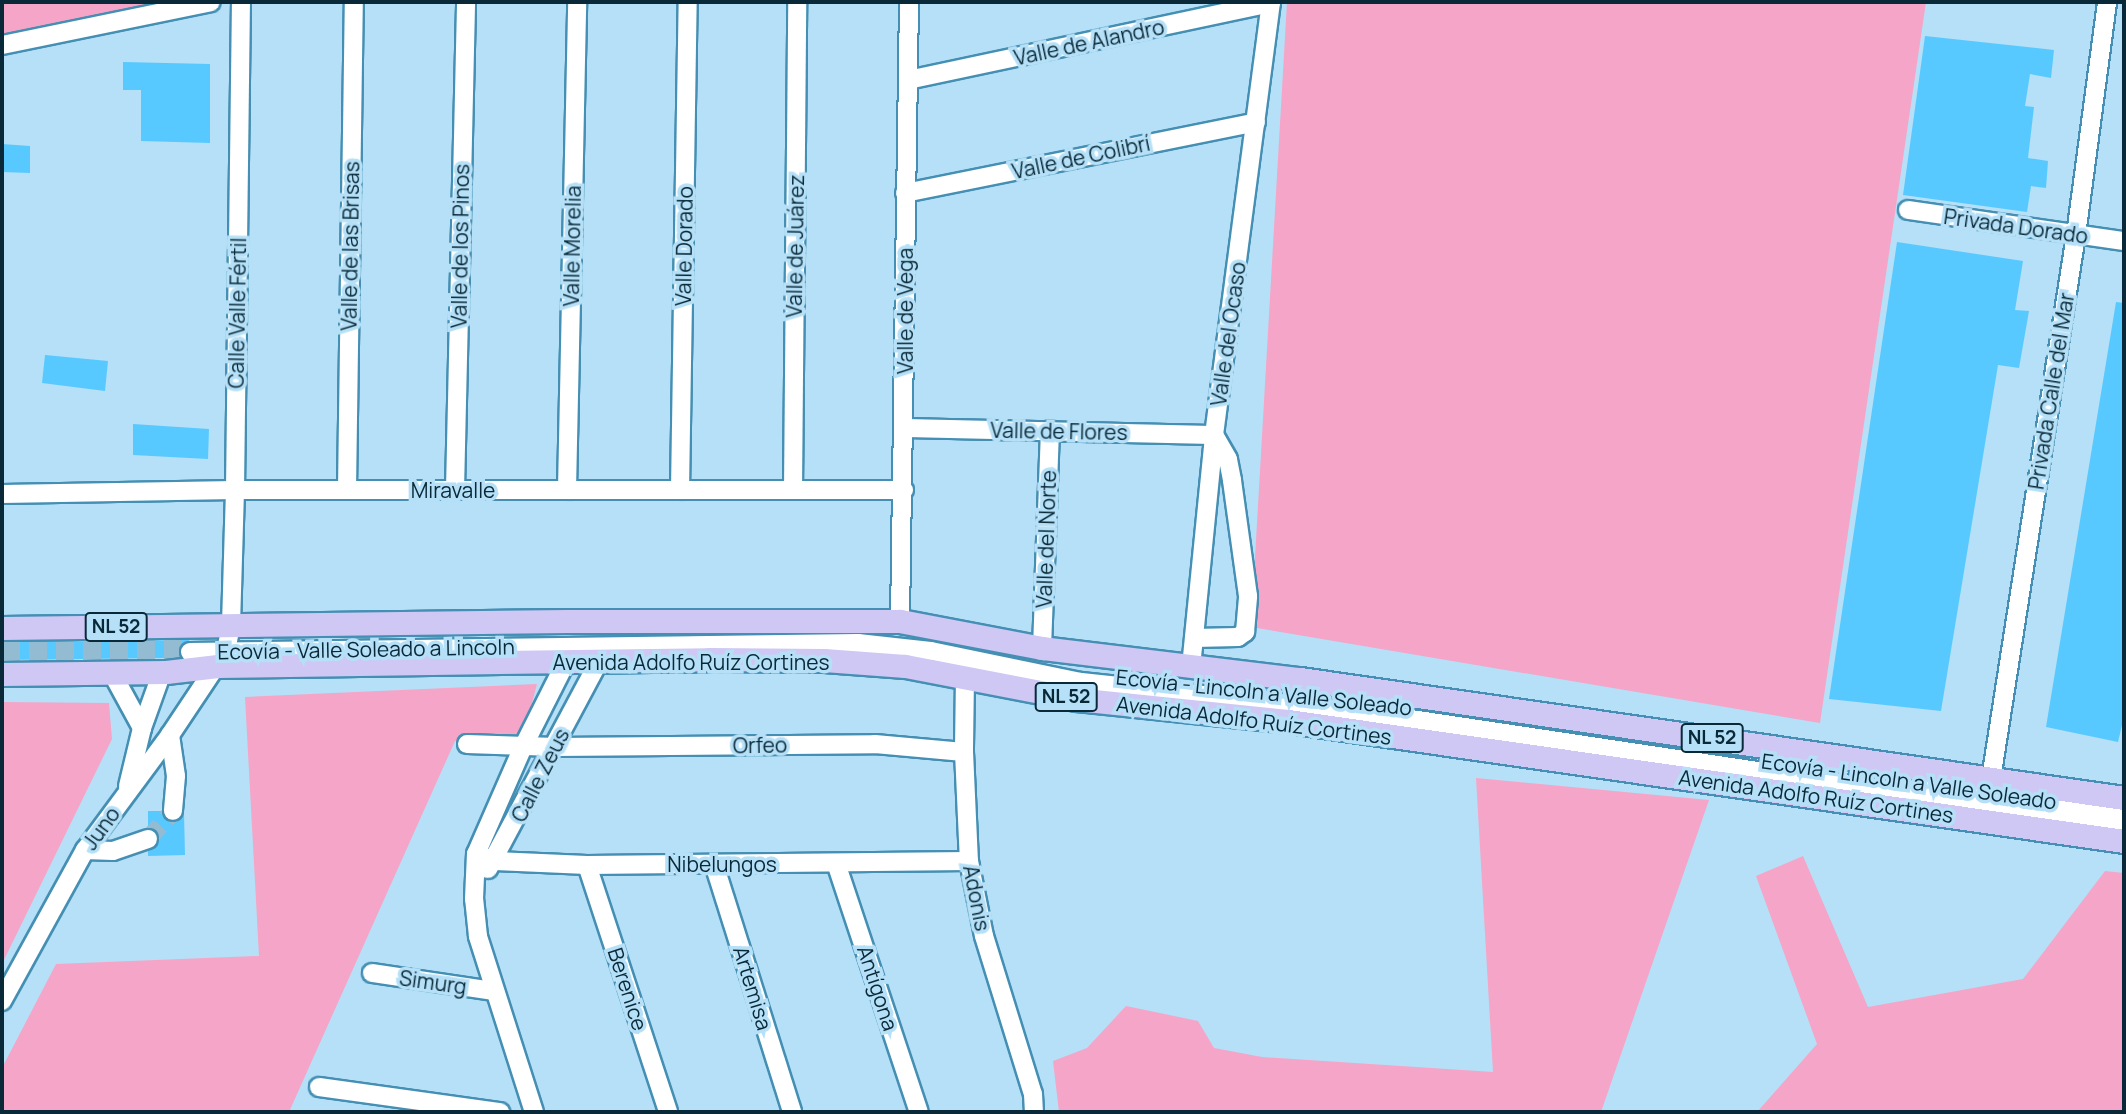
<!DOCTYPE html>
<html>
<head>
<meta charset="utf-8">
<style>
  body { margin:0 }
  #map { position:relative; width:2126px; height:1114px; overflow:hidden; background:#b5e0f7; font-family:Manrope,sans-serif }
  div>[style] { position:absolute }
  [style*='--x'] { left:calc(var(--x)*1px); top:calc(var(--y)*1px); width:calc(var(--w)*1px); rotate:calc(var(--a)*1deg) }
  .green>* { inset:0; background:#f5a5c7 }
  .building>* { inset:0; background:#58c9ff }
  .minor-tunnel>* { height:18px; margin-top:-9px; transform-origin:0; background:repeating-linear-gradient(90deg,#93bbd1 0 18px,transparent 0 27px) }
  .roads { filter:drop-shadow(2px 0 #448fb3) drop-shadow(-2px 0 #448fb3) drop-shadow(0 2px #448fb3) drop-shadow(0 -2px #448fb3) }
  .minor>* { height:18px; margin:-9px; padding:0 9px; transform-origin:9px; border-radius:9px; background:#fff }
  .major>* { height:23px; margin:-11.5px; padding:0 11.5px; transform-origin:11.5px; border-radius:11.5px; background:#cfc7f4 }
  span { translate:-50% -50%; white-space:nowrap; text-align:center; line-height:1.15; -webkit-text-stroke:7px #b5e0f7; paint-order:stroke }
  .shield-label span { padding:2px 5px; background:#b5e0f7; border:2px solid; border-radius:5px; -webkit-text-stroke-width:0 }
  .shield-label { font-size:19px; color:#092938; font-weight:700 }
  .street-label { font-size:21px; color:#092938 }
  .frame { position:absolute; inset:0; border:4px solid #092938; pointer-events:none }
</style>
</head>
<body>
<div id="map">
  <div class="green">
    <i style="clip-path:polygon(2px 2px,167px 2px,2px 38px)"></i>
    <i style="clip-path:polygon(1287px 2px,1926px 2px,1820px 723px,1251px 627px)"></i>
    <i style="clip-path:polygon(537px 684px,524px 733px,455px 741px,289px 1112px,2px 1112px,2px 1068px,56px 964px,259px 956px,245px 697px)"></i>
    <i style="clip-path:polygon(2px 702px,109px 703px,112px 739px,2px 964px)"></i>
    <i style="clip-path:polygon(1476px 778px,1709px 800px,1601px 1112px,1059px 1112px,1053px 1061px,1087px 1048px,1126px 1006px,1198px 1021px,1214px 1048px,1262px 1057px,1493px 1072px)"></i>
    <i style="clip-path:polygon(1803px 856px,1868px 1007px,2023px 979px,2105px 871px,2124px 873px,2124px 1112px,1757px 1112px,1817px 1044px,1756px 876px)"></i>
  </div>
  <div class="building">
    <i style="clip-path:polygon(1925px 36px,2054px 50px,2051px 78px,2030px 74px,2025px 106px,2034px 107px,2028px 158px,2048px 161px,2046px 188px,2031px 186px,2027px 212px,1903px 195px)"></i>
    <i style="clip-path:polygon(123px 62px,210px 64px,210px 143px,141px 141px,141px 90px,123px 90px)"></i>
    <i style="clip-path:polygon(2px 144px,30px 146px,30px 173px,2px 172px)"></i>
    <i style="clip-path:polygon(1897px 242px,2023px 261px,2015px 310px,2029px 311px,2019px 368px,1998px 365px,1941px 711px,1829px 699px)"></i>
    <i style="clip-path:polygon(2116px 302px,2124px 303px,2124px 717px,2118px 742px,2046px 727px)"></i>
    <i style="clip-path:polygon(45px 355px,108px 361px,105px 391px,42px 383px)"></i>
    <i style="clip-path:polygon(133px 424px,209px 429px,208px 459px,133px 455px)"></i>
    <i style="clip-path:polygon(190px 640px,180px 646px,180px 656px,165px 658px,2px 660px,2px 642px)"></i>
    <i style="clip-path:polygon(148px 811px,162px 811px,166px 820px,173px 822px,178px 821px,184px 813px,185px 855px,148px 856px,148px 851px,156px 847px,159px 841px,156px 831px,148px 828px)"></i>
  </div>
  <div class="minor-tunnel">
    <i style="--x:2;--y:643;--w:188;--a:-0.9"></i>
    <i style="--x:2;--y:655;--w:188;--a:-0.9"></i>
    <i style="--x:148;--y:839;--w:38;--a:-48"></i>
  </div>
  <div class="roads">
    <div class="minor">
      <i style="--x:2;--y:45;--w:213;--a:-11.6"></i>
      <i style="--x:908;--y:80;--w:371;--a:-12"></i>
      <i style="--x:905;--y:193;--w:358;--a:-11.4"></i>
      <i style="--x:1908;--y:210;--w:218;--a:8.2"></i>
      <i style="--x:904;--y:428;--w:310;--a:1.3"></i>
      <i style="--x:347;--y:490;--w:488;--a:-89.2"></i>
      <i style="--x:455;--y:490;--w:488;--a:-88.7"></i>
      <i style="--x:567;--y:490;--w:488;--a:-88.8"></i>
      <i style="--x:680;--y:490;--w:488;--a:-89.1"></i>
      <i style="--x:793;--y:490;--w:488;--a:-89.5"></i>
      <i style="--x:2;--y:494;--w:233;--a:-1"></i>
      <i style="--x:235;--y:490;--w:669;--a:0"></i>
      <i style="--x:900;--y:621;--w:619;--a:-89.17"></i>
      <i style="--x:1194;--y:638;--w:44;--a:-1.3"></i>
      <i style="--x:1238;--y:637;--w:9;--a:-36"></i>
      <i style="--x:1245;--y:632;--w:36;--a:-85"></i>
      <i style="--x:1248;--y:596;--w:117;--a:-97.9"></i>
      <i style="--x:1232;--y:480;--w:21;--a:-101"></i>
      <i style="--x:1228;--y:459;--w:28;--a:-120"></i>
      <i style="--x:1042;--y:648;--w:218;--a:-87.9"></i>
      <i style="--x:190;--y:652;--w:668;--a:-0.77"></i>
      <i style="--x:858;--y:643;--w:73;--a:6.3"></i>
      <i style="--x:931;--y:651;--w:153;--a:11.7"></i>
      <i style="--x:1081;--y:682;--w:299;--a:6.1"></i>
      <i style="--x:1378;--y:714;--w:754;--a:8.54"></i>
      <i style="--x:1191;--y:667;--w:233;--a:-84.3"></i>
      <i style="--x:1214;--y:435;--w:437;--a:-82.5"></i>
      <i style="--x:112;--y:673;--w:63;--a:61.4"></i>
      <i style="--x:965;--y:676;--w:76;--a:90.8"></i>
      <i style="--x:964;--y:752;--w:109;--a:87.4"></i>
      <i style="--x:969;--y:861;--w:76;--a:78.7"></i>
      <i style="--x:984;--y:936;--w:165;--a:72.8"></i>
      <i style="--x:1033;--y:1094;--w:18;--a:87"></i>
      <i style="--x:170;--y:735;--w:41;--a:81.7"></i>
      <i style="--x:176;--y:776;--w:35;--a:95"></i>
      <i style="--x:467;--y:744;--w:88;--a:2"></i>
      <i style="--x:555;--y:747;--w:320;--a:-0.5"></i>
      <i style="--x:875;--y:744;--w:89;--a:5.1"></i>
      <i style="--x:1991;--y:779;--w:551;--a:-81.12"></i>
      <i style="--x:2076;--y:235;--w:235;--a:-82.4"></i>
      <i style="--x:1923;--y:783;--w:203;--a:8.5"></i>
      <i style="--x:128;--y:786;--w:60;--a:-76.4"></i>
      <i style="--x:142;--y:728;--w:59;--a:-70.3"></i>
      <i style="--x:85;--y:850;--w:28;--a:2"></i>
      <i style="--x:113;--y:851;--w:37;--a:-19"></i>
      <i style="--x:476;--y:854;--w:20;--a:20"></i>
      <i style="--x:495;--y:861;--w:92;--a:2.5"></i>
      <i style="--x:587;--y:865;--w:382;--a:-0.6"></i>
      <i style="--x:836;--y:863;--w:262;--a:71.6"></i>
      <i style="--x:714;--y:864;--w:260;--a:72.5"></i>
      <i style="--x:587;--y:865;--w:260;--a:71.8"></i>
      <i style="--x:488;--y:869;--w:236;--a:-61.9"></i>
      <i style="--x:372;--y:973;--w:123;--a:8.4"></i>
      <i style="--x:2;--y:1001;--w:172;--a:-61.2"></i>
      <i style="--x:85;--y:850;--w:143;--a:-53.5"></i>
      <i style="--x:170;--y:735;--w:101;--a:-56.3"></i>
      <i style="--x:226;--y:651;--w:26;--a:-79"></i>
      <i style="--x:231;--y:625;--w:135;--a:-88.3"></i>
      <i style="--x:235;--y:490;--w:488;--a:-89.3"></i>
      <i style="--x:319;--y:1087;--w:183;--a:7.9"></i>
      <i style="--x:534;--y:1112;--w:185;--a:-107.7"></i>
      <i style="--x:478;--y:936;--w:37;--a:-96"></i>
      <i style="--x:474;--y:899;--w:45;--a:-87.5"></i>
      <i style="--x:476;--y:854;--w:117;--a:-66.3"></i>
      <i style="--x:523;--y:747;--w:95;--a:-63.2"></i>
    </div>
    <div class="major">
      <i style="--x:2;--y:628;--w:566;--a:-0.71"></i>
      <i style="--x:568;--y:621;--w:332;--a:0"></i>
      <i style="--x:900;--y:621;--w:145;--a:10.8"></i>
      <i style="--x:1042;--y:648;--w:260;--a:6.9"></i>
      <i style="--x:1300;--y:679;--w:833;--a:8.22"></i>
      <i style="--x:2;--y:674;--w:164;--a:-0.7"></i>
      <i style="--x:166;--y:672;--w:52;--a:-6.6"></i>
      <i style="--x:218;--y:666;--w:491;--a:-0.8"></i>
      <i style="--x:709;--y:659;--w:115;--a:0.5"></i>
      <i style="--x:824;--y:660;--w:81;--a:4.2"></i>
      <i style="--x:905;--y:666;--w:174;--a:10.9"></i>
      <i style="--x:1076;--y:699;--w:213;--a:5.9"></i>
      <i style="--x:1288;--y:721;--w:845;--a:8.17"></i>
    </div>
  </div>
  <div class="shield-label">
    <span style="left:116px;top:627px">NL 52</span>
    <span style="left:1066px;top:697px">NL 52</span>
    <span style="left:1712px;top:738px">NL 52</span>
  </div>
  <div class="street-label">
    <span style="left:1089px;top:42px;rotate:-12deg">Valle de Alandro</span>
    <span style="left:1081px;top:157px;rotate:-12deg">Valle de Colibrí</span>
    <span style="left:2016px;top:226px;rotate:8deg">Privada Dorado</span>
    <span style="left:350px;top:246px;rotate:-89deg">Valle de las Brisas</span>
    <span style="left:460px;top:246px;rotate:-89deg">Valle de los Pinos</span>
    <span style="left:572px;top:246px;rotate:-89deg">Valle Morelia</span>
    <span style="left:684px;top:246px;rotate:-89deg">Valle Dorado</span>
    <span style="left:795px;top:246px;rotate:-89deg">Valle de Juárez</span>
    <span style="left:905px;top:311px;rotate:-90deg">Valle de Vega</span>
    <span style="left:237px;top:313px;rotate:-89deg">Calle Valle Fértil</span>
    <span style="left:1228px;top:334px;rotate:-82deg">Valle del Ocaso</span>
    <span style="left:2051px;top:391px;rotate:-81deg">Privada Calle del Mar</span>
    <span style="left:1059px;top:431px;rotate:1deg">Valle de Flores</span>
    <span style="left:453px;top:490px">Miravalle</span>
    <span style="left:1046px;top:539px;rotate:-88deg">Valle del Norte</span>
    <span style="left:366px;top:649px;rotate:-1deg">Ecovía - Valle Soleado a Lincoln</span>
    <span style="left:691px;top:662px">Avenida Adolfo Ruíz Cortines</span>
    <span style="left:1264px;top:692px;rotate:6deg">Ecovía - Lincoln a Valle Soleado</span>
    <span style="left:1254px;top:720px;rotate:7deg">Avenida Adolfo Ruíz Cortines</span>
    <span style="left:760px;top:745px;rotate:-1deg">Orfeo</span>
    <span style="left:540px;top:775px;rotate:-63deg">Calle Zeus</span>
    <span style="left:1909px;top:781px;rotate:8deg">Ecovía - Lincoln a Valle Soleado</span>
    <span style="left:1816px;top:796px;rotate:8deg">Avenida Adolfo Ruíz Cortines</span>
    <span style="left:101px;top:828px;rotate:-54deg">Juno</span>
    <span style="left:722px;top:864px">Nibelungos</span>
    <span style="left:977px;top:898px;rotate:79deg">Adonis</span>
    <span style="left:433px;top:982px;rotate:8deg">Simurg</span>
    <span style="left:753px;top:988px;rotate:73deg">Artemisa</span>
    <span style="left:878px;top:988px;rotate:72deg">Antígona</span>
    <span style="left:628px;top:989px;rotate:72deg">Berenice</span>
  </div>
  <div class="frame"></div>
</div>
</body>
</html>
